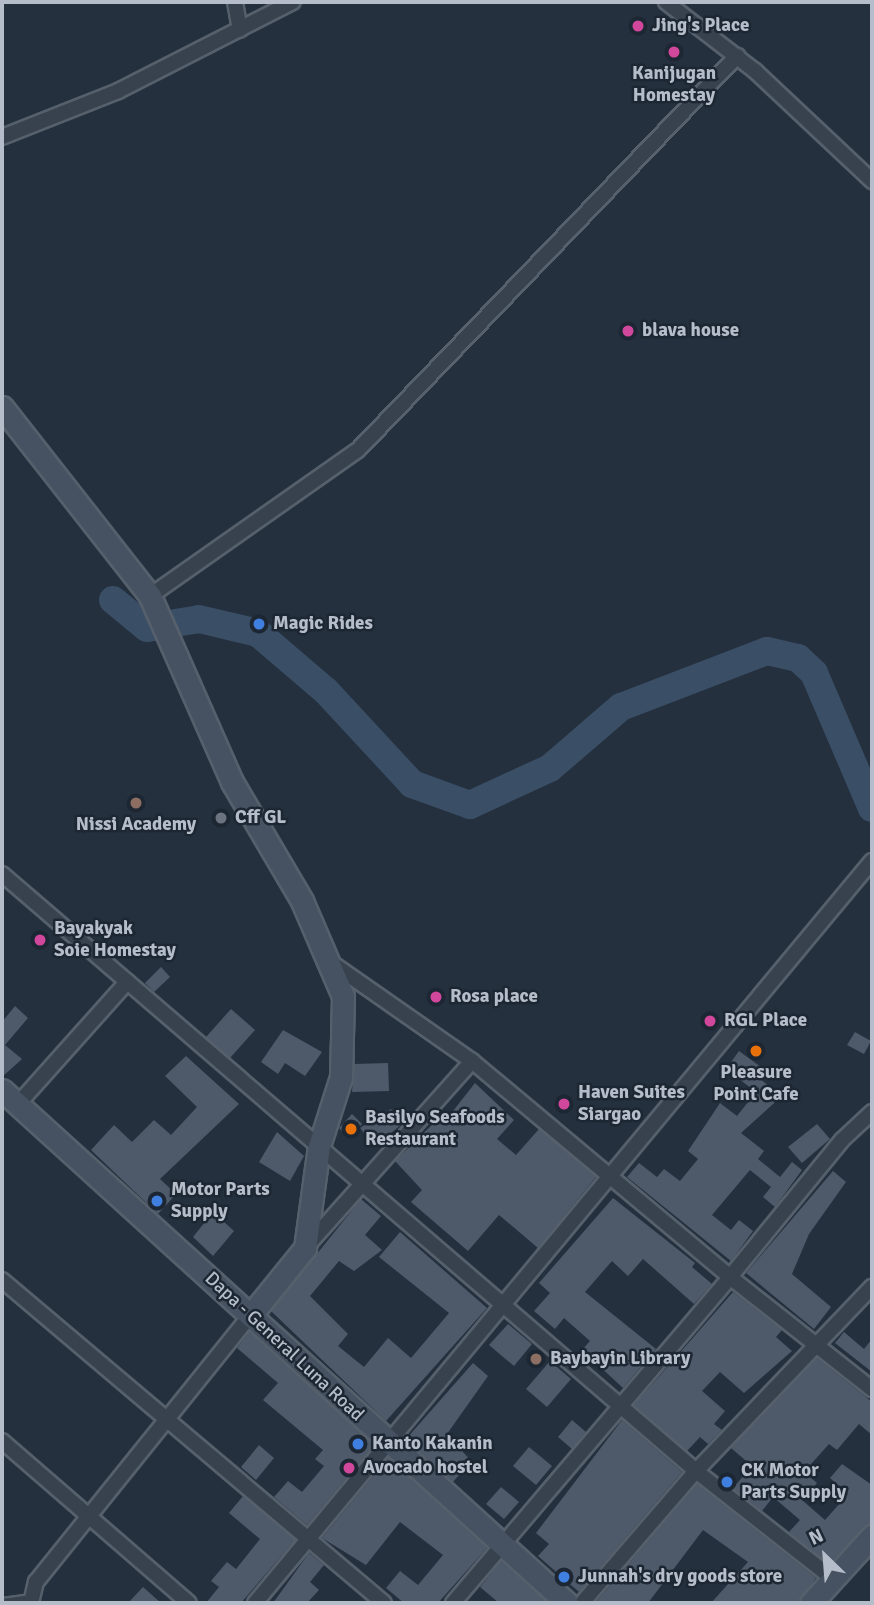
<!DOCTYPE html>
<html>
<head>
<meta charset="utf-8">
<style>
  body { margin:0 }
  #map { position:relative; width:874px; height:1605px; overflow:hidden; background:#24303e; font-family:Signika,sans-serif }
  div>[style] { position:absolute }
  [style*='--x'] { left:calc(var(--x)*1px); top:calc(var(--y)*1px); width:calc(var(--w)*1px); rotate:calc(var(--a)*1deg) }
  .river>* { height:28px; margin:-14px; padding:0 14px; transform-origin:14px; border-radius:14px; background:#3a4e66 }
  .building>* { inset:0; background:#4e5a69 }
  .roads { filter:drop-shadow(2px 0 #56606c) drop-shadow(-2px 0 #56606c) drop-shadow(0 2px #56606c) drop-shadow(0 -2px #56606c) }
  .lane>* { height:7px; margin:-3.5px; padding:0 3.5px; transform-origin:3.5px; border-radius:3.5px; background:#38424e }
  .street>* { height:14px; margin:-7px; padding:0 7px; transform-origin:7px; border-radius:7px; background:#38424e }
  .secondary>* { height:21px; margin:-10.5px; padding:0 10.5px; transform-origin:10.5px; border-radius:10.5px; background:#465161 }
  .dots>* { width:19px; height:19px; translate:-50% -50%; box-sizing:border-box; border:4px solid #1d2733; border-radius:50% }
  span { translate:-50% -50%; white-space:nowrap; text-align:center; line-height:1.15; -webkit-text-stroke:5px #1d2733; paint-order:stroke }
  .poi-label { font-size:19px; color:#b4bdc9; font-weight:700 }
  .left { translate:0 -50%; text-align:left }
  .street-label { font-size:19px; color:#b4bdc9 }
  .frame { position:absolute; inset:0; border:4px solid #b4bdc9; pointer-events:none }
  .north { position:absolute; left:790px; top:1521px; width:70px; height:70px; -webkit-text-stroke:5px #1d2733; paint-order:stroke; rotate:335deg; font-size:19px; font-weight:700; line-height:28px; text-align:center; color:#b4bdc9 }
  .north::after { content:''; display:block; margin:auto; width:24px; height:32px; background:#b4bdc9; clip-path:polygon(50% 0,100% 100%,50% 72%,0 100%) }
</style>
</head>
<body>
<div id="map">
  <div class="river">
    <i style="--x:113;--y:600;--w:44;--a:39.5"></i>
    <i style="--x:147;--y:628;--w:12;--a:-9"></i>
    <i style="--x:175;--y:623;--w:24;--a:-9"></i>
    <i style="--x:199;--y:619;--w:61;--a:13.3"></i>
    <i style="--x:258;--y:633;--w:89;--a:40.5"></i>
    <i style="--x:326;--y:691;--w:127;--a:47.2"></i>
    <i style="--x:412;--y:784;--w:62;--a:19.9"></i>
    <i style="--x:470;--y:805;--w:88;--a:-24.8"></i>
    <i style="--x:550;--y:768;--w:94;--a:-40.7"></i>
    <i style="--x:621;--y:707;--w:156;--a:-21"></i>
    <i style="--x:767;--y:651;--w:32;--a:13"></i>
    <i style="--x:798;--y:658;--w:22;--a:43"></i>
    <i style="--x:814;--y:673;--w:147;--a:66.8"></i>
  </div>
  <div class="building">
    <i style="clip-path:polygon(161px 967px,170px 977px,154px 992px,145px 983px)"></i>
    <i style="clip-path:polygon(15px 1006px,28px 1018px,5px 1045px,22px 1059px,2px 1077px,2px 1022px)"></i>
    <i style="clip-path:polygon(231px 1009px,255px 1030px,230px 1058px,206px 1037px)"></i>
    <i style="clip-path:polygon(283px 1030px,322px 1052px,305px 1076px,285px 1063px,278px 1074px,261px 1062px)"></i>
    <i style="clip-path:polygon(855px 1032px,871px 1041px,864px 1054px,847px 1045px)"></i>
    <i style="clip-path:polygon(739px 1051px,761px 1067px,755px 1075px,782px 1096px,741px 1133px,764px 1151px,758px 1159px,780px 1177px,792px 1162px,802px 1170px,775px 1207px,763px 1197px,771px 1187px,750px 1170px,712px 1215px,731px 1230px,739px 1220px,753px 1231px,731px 1261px,627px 1177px,639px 1163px,657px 1177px,664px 1169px,680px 1181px,698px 1159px,688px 1151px,720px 1103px,737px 1116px,756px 1092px,726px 1069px)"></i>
    <i style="clip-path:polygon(186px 1056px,239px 1104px,160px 1179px,176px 1194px,158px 1214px,91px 1150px,114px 1125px,132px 1142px,154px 1120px,171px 1135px,197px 1107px,165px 1076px)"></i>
    <i style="clip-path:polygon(388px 1063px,389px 1091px,352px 1092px,354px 1064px)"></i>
    <i style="clip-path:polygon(475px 1083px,514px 1120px,497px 1139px,516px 1155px,539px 1129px,596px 1177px,538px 1248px,499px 1215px,468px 1251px,411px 1202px,422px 1190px,395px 1161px,437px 1120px,442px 1125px)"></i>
    <i style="clip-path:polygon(391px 1109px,403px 1123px,375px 1147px,360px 1128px)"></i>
    <i style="clip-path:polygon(352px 1114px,362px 1124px,348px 1138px,339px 1128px)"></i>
    <i style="clip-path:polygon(817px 1124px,830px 1139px,802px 1163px,788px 1147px)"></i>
    <i style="clip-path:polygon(277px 1132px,304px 1156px,290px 1181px,259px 1162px)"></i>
    <i style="clip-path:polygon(833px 1171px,846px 1182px,809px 1234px,792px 1274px,831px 1307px,814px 1329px,746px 1273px)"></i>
    <i style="clip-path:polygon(613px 1198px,695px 1263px,692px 1267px,712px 1284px,694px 1304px,643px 1259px,628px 1276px,612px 1261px,585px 1292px,656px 1349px,623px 1388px,582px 1350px,590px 1341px,564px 1318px,555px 1329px,534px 1311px,550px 1293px,539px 1283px)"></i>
    <i style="clip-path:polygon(361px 1199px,381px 1216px,365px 1235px,382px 1250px,354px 1271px,339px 1261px,310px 1296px,348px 1334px,338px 1346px,364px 1367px,388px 1338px,411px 1358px,449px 1313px,379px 1257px,400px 1232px,487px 1308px,386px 1421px,271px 1311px)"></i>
    <i style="clip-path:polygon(213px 1212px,234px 1231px,213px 1256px,193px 1237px)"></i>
    <i style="clip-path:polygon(733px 1292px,782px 1330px,776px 1337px,792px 1351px,744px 1393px,720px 1372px,702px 1391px,725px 1411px,714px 1424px,722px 1430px,708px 1444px,700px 1437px,687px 1451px,634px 1405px)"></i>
    <i style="clip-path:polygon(508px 1324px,532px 1344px,514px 1366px,489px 1345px)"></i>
    <i style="clip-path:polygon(249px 1332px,374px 1445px,307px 1525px,274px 1497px,288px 1481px,302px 1492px,324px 1466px,315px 1459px,323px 1450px,263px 1400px,278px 1383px,237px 1348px)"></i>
    <i style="clip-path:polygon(844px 1332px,864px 1349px,872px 1339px,872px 1372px,835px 1343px)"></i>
    <i style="clip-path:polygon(817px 1358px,872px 1402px,872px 1435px,859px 1424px,837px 1450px,829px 1444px,804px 1472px,817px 1483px,802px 1500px,825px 1520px,848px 1494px,830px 1478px,842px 1464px,872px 1485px,872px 1523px,829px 1564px,789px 1532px,800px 1520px,773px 1497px,762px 1511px,733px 1488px,752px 1466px,731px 1448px)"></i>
    <i style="clip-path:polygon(550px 1361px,571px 1379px,547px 1407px,526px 1389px)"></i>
    <i style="clip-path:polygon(473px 1363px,488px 1376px,447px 1434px,471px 1461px,453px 1482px,406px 1439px)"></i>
    <i style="clip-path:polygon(572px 1420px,586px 1432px,572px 1449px,558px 1437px)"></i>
    <i style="clip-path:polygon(622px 1420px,682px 1472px,579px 1592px,538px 1556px,549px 1544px,536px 1533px)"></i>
    <i style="clip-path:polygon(259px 1445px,274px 1458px,256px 1480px,241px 1467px)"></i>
    <i style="clip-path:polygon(529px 1447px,552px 1466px,536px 1485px,513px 1466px)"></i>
    <i style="clip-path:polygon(388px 1458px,487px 1548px,438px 1603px,404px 1603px,386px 1588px,400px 1571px,418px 1585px,443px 1555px,400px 1522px,366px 1565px,322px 1538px)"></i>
    <i style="clip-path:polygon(697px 1484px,816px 1578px,798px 1603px,711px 1603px,748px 1562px,703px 1530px,648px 1603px,595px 1603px)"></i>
    <i style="clip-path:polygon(501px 1487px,519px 1502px,504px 1519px,486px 1504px)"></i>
    <i style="clip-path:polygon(243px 1496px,295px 1540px,241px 1603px,206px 1603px,219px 1587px,211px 1581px,227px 1562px,236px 1569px,260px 1539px,229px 1513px)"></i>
    <i style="clip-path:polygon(309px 1553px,324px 1565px,310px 1582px,319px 1590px,307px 1603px,273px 1603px)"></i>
    <i style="clip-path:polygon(501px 1561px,548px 1603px,499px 1603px,480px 1587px)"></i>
    <i style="clip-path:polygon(143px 1587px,161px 1603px,128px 1603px)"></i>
  </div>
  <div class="roads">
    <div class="lane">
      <i style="--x:2;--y:1602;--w:28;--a:-8"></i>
    </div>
    <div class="street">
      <i style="--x:235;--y:2;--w:28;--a:80"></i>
      <i style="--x:666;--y:2;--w:113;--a:37.8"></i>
      <i style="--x:755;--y:71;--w:161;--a:43.2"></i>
      <i style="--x:2;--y:137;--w:125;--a:-21.6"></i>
      <i style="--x:118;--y:91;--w:196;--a:-27"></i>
      <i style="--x:150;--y:596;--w:254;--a:-35.1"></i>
      <i style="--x:358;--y:450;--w:547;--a:-46.11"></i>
      <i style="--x:2;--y:874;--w:915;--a:40.7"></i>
      <i style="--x:696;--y:1471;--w:174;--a:38.2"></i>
      <i style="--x:333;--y:964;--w:169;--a:34.9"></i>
      <i style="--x:472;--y:1061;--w:336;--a:39.9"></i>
      <i style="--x:730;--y:1277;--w:177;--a:-50.7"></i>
      <i style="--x:842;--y:1140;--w:41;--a:-43"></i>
      <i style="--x:18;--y:1104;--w:164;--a:-48.2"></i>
      <i style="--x:305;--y:1248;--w:251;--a:-48.2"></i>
      <i style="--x:2;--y:1280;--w:500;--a:40.22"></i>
      <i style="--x:2;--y:1441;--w:247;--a:40.9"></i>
      <i style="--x:31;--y:1603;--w:22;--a:-77"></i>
      <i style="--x:36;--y:1582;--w:341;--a:-51.2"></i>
      <i style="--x:255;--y:1603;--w:965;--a:-50.26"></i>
      <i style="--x:453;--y:1603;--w:428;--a:-49.6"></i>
      <i style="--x:730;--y:1277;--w:181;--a:38.3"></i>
      <i style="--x:582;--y:1603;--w:174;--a:-49.2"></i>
      <i style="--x:696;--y:1471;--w:255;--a:-46.3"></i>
    </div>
    <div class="secondary">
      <i style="--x:2;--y:407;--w:240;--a:51.9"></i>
      <i style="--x:150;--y:596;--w:203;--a:66.2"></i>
      <i style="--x:232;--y:782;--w:138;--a:59.5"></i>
      <i style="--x:302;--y:901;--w:103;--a:66.7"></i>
      <i style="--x:343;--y:996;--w:81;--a:91.4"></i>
      <i style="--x:341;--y:1077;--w:72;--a:107.7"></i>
      <i style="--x:319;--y:1146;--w:103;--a:97.8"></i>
      <i style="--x:305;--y:1248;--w:87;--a:129"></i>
      <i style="--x:2;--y:1090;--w:763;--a:42.24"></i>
      <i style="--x:811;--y:1603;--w:91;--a:-47.7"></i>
    </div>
  </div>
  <div class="dots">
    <i style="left:638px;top:26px;background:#d1479c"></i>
    <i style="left:674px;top:52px;background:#d1479c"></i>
    <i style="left:628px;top:331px;background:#d1479c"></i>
    <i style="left:259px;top:624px;background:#3f7fe0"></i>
    <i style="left:136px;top:803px;background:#8d6e63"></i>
    <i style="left:221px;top:818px;background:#6b7280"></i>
    <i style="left:40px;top:940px;background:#d1479c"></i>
    <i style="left:436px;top:997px;background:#d1479c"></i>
    <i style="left:710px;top:1021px;background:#d1479c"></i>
    <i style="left:756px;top:1051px;background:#e8710a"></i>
    <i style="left:564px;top:1104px;background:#d1479c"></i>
    <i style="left:351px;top:1129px;background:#e8710a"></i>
    <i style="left:157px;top:1201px;background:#3f7fe0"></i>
    <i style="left:536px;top:1359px;background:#8d6e63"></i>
    <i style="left:358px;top:1444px;background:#3f7fe0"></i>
    <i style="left:349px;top:1468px;background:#d1479c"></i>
    <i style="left:727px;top:1482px;background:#3f7fe0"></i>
    <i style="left:564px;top:1577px;background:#3f7fe0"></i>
  </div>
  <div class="poi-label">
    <span class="left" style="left:652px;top:26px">Jing's Place</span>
    <span style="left:674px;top:85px">Kanijugan<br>Homestay</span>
    <span class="left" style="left:642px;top:331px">blava house</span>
    <span class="left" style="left:273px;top:624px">Magic Rides</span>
    <span class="left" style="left:235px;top:818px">Cff GL</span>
    <span style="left:136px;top:825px">Nissi Academy</span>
    <span class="left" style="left:54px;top:940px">Bayakyak<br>Soie Homestay</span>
    <span class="left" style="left:450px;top:997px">Rosa place</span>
    <span class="left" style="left:724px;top:1021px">RGL Place</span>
    <span style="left:756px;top:1084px">Pleasure<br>Point Cafe</span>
    <span class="left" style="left:578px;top:1104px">Haven Suites<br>Siargao</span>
    <span class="left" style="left:365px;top:1129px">Basilyo Seafoods<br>Restaurant</span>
    <span class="left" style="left:171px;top:1201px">Motor Parts<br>Supply</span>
    <span class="left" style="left:550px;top:1359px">Baybayin Library</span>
    <span class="left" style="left:372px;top:1444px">Kanto Kakanin</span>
    <span class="left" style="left:363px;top:1468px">Avocado hostel</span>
    <span class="left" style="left:741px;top:1482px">CK Motor<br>Parts Supply</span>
    <span class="left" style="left:578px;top:1577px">Junnah's dry goods store</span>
  </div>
  <div class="street-label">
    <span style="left:284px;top:1347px;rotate:43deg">Dapa - General Luna Road</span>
  </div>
  <div class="frame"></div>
  <div class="north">N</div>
</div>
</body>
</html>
